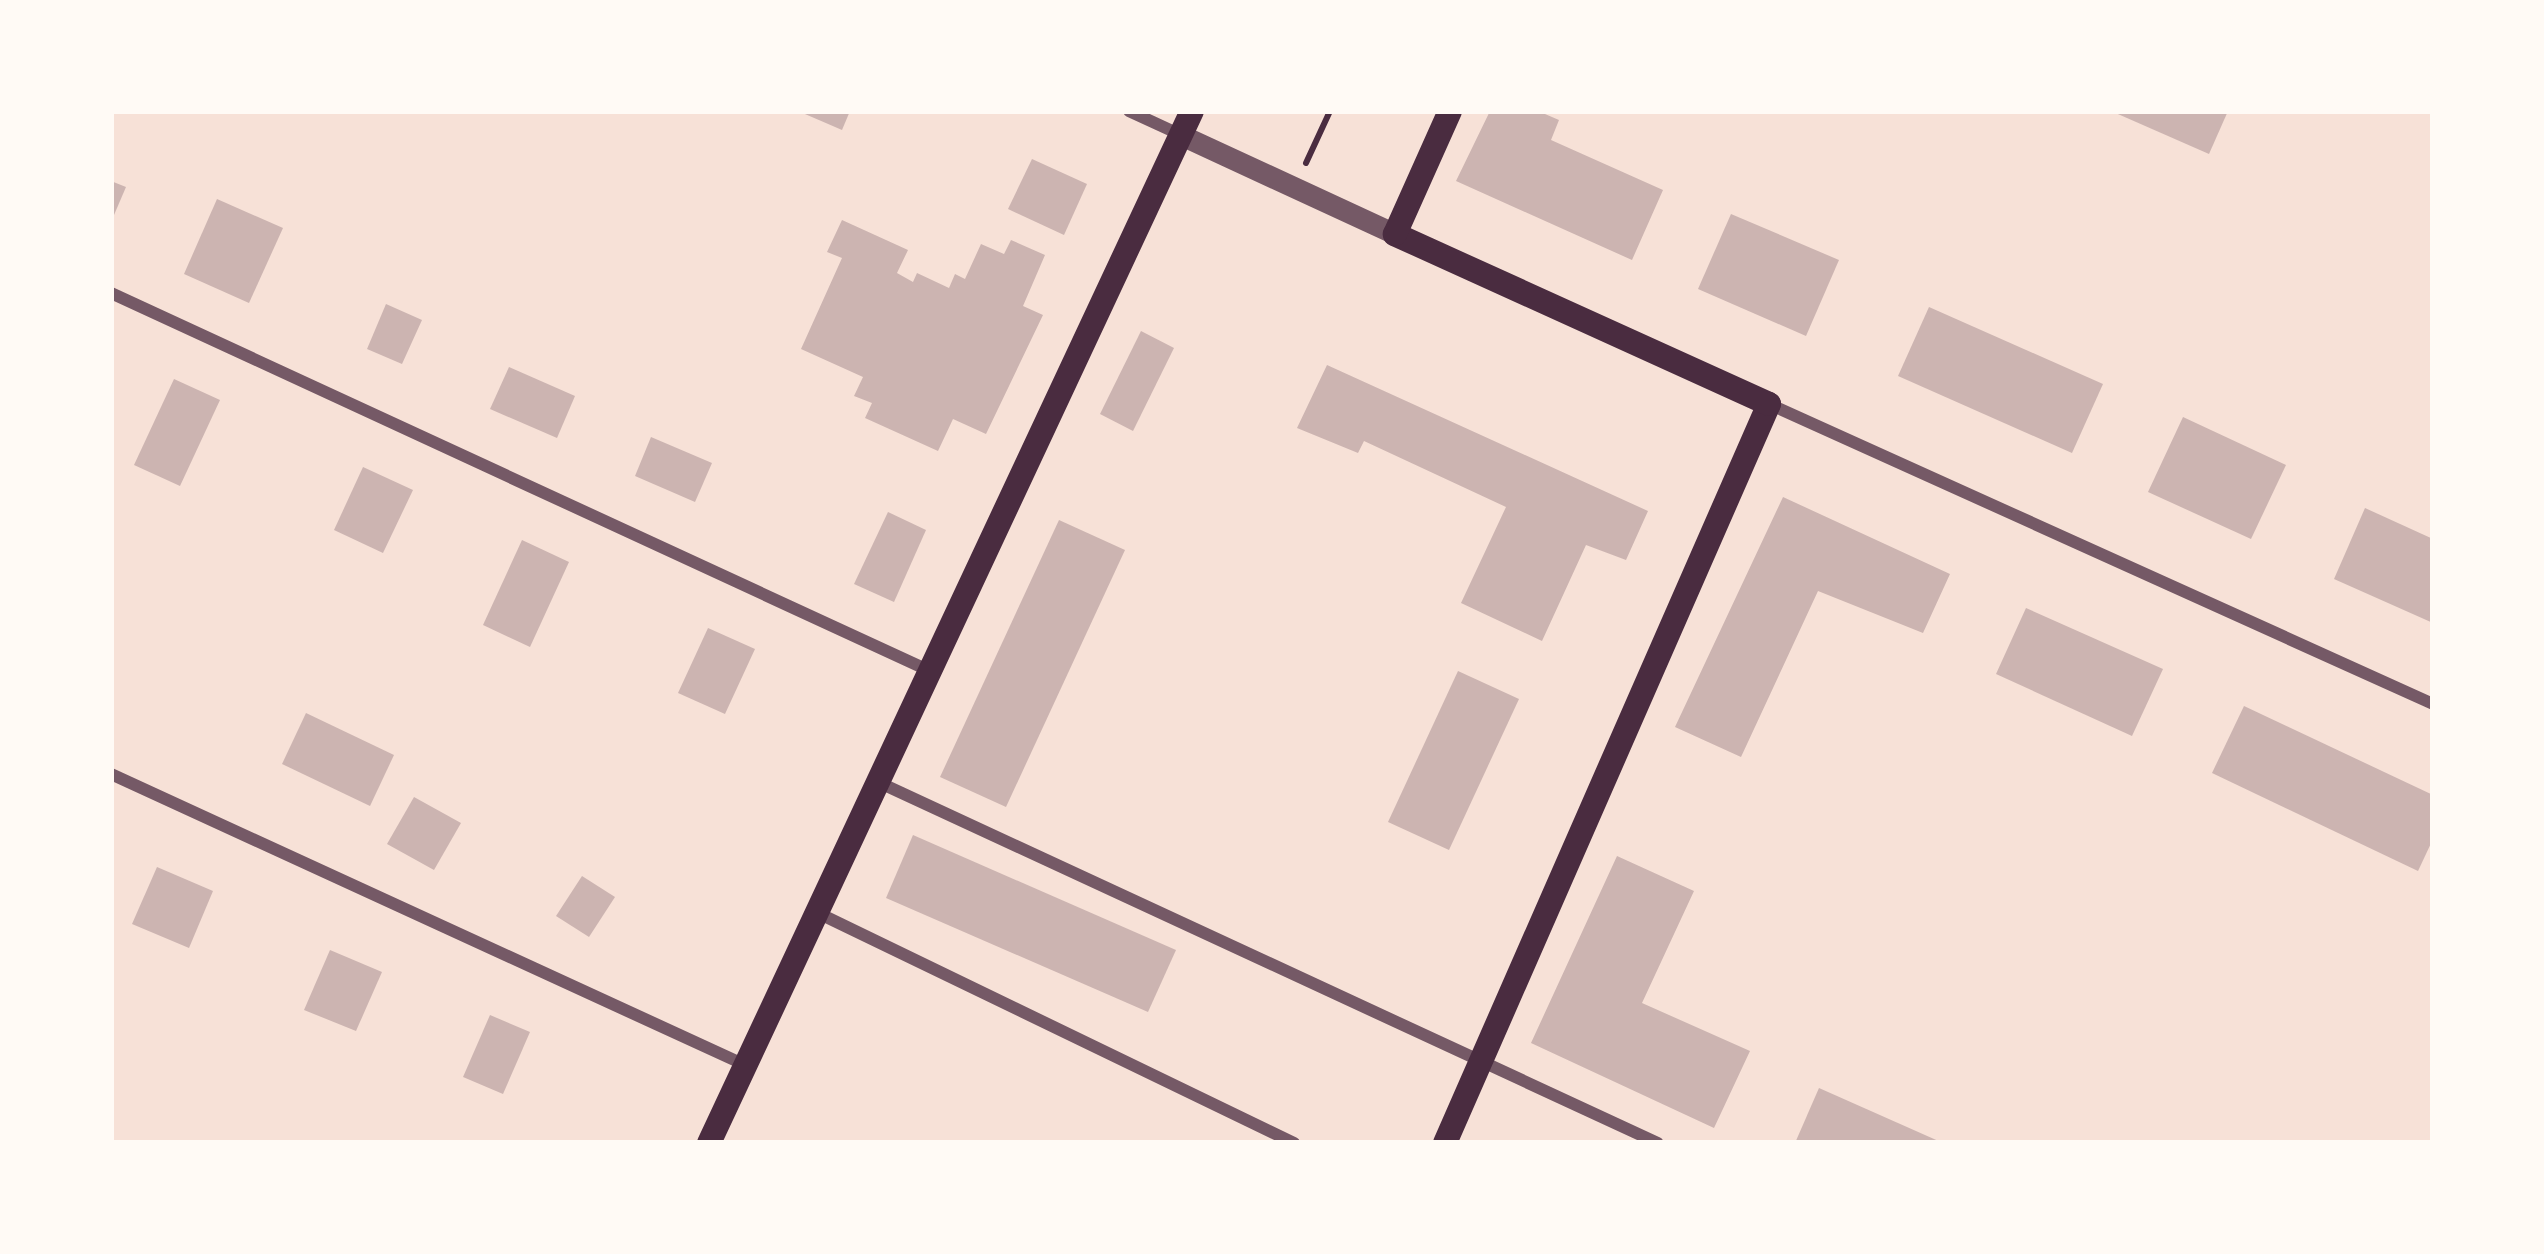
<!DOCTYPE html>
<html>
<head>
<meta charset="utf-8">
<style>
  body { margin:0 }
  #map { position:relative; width:2544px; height:1254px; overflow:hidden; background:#f7e1d7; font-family:Ubuntu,sans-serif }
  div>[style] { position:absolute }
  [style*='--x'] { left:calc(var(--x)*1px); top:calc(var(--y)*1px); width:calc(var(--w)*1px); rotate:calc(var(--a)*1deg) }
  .building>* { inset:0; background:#ccb4b1 }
  .path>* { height:6px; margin:-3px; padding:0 3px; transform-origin:3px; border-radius:3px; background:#4a2c40 }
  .minor>* { height:12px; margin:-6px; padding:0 6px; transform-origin:6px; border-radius:6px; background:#755966 }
  .tertiary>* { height:21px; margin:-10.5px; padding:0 10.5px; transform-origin:10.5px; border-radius:10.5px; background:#755966 }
  .secondary>* { height:24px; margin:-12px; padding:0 12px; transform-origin:12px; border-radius:12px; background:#4a2c40 }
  span { translate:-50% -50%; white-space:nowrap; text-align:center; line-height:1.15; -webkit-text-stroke:12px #fffaf5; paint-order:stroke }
  .frame { position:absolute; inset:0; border:114px solid #fffaf5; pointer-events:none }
</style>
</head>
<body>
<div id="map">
  <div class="building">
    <i style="clip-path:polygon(798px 111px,850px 111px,842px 130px)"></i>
    <i style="clip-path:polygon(1490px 111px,1538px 111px,1559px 120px,1551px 140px,1663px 190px,1632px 260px,1456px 181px)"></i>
    <i style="clip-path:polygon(2111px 111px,2228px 111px,2209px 154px)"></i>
    <i style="clip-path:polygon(1032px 159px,1087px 184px,1064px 235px,1008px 209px)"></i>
    <i style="clip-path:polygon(111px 181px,126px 187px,111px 222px)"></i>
    <i style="clip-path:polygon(217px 199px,283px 228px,249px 303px,184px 274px)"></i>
    <i style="clip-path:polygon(1731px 214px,1839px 260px,1806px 336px,1698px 289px)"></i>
    <i style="clip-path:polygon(842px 220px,908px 250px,897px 273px,913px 282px,917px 273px,949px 288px,955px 274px,965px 279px,981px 244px,1004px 254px,1011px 240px,1045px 255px,1023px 306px,1043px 315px,986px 434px,953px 419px,938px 451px,865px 418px,872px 403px,854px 396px,863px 377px,801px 349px,842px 258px,827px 252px)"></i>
    <i style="clip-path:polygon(386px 304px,422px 320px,402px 364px,367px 349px)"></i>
    <i style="clip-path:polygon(1929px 307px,2103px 384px,2072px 453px,1898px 376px)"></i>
    <i style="clip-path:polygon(1141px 331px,1174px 348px,1133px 431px,1100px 414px)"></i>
    <i style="clip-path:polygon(1327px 365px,1648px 511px,1626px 560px,1586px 545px,1542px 641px,1461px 603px,1506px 507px,1364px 441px,1358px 453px,1297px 428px)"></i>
    <i style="clip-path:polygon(509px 367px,575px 396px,557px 438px,490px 409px)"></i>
    <i style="clip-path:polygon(174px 379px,220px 400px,180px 486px,134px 465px)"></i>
    <i style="clip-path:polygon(2183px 417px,2286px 465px,2251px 539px,2148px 492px)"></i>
    <i style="clip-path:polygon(651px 437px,712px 463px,695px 502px,635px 476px)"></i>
    <i style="clip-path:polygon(363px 467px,413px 490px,383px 553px,334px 530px)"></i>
    <i style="clip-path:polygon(1783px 497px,1950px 574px,1923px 633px,1818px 591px,1741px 757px,1675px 727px)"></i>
    <i style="clip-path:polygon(2365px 508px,2433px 539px,2433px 623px,2334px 579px)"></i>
    <i style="clip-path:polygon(888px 512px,926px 530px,894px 602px,854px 584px)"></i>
    <i style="clip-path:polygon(1059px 520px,1125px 550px,1006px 807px,940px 777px)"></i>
    <i style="clip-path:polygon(522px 540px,569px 562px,530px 647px,483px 625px)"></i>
    <i style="clip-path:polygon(2026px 608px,2163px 669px,2132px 736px,1996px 674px)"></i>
    <i style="clip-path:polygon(708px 628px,755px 649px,725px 714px,678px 693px)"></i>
    <i style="clip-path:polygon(1458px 671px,1519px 699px,1449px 850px,1388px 822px)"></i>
    <i style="clip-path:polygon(2244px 706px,2433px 795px,2433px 839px,2418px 871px,2212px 773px)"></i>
    <i style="clip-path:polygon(306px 713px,394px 755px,370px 806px,282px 764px)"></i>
    <i style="clip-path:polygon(414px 797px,461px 823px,434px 870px,387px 844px)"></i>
    <i style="clip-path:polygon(913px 835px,1176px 950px,1148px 1012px,886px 898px)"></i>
    <i style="clip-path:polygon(1617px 856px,1694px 891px,1642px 1003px,1750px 1051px,1714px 1128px,1531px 1043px)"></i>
    <i style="clip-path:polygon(157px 867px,213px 891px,189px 948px,132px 924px)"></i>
    <i style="clip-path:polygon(582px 876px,615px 897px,589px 937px,556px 916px)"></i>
    <i style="clip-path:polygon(330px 950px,382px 972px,356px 1031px,304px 1010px)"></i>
    <i style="clip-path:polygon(490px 1015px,530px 1032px,503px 1094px,463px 1077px)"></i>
    <i style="clip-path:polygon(1819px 1088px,1943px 1143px,1795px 1143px)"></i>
  </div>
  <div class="path">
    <i style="--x:1306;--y:163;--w:57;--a:-65.2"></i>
  </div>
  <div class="minor">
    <i style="--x:1129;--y:111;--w:57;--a:24.8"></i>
    <i style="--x:111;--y:293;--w:902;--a:24.78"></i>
    <i style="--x:1769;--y:404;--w:729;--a:24.31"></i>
    <i style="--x:111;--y:774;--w:698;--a:24.65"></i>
    <i style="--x:878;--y:782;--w:859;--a:24.84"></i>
    <i style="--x:818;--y:913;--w:529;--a:25.79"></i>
  </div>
  <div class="tertiary">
    <i style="--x:1181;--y:135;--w:236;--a:24.8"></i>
  </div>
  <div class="secondary">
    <i style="--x:709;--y:1143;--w:1139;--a:-64.92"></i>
    <i style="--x:1445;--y:1143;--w:807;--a:-66.33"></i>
    <i style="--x:1769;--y:404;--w:411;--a:-155.6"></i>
    <i style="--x:1395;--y:234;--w:135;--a:-65.9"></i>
  </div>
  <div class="frame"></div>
</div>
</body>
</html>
